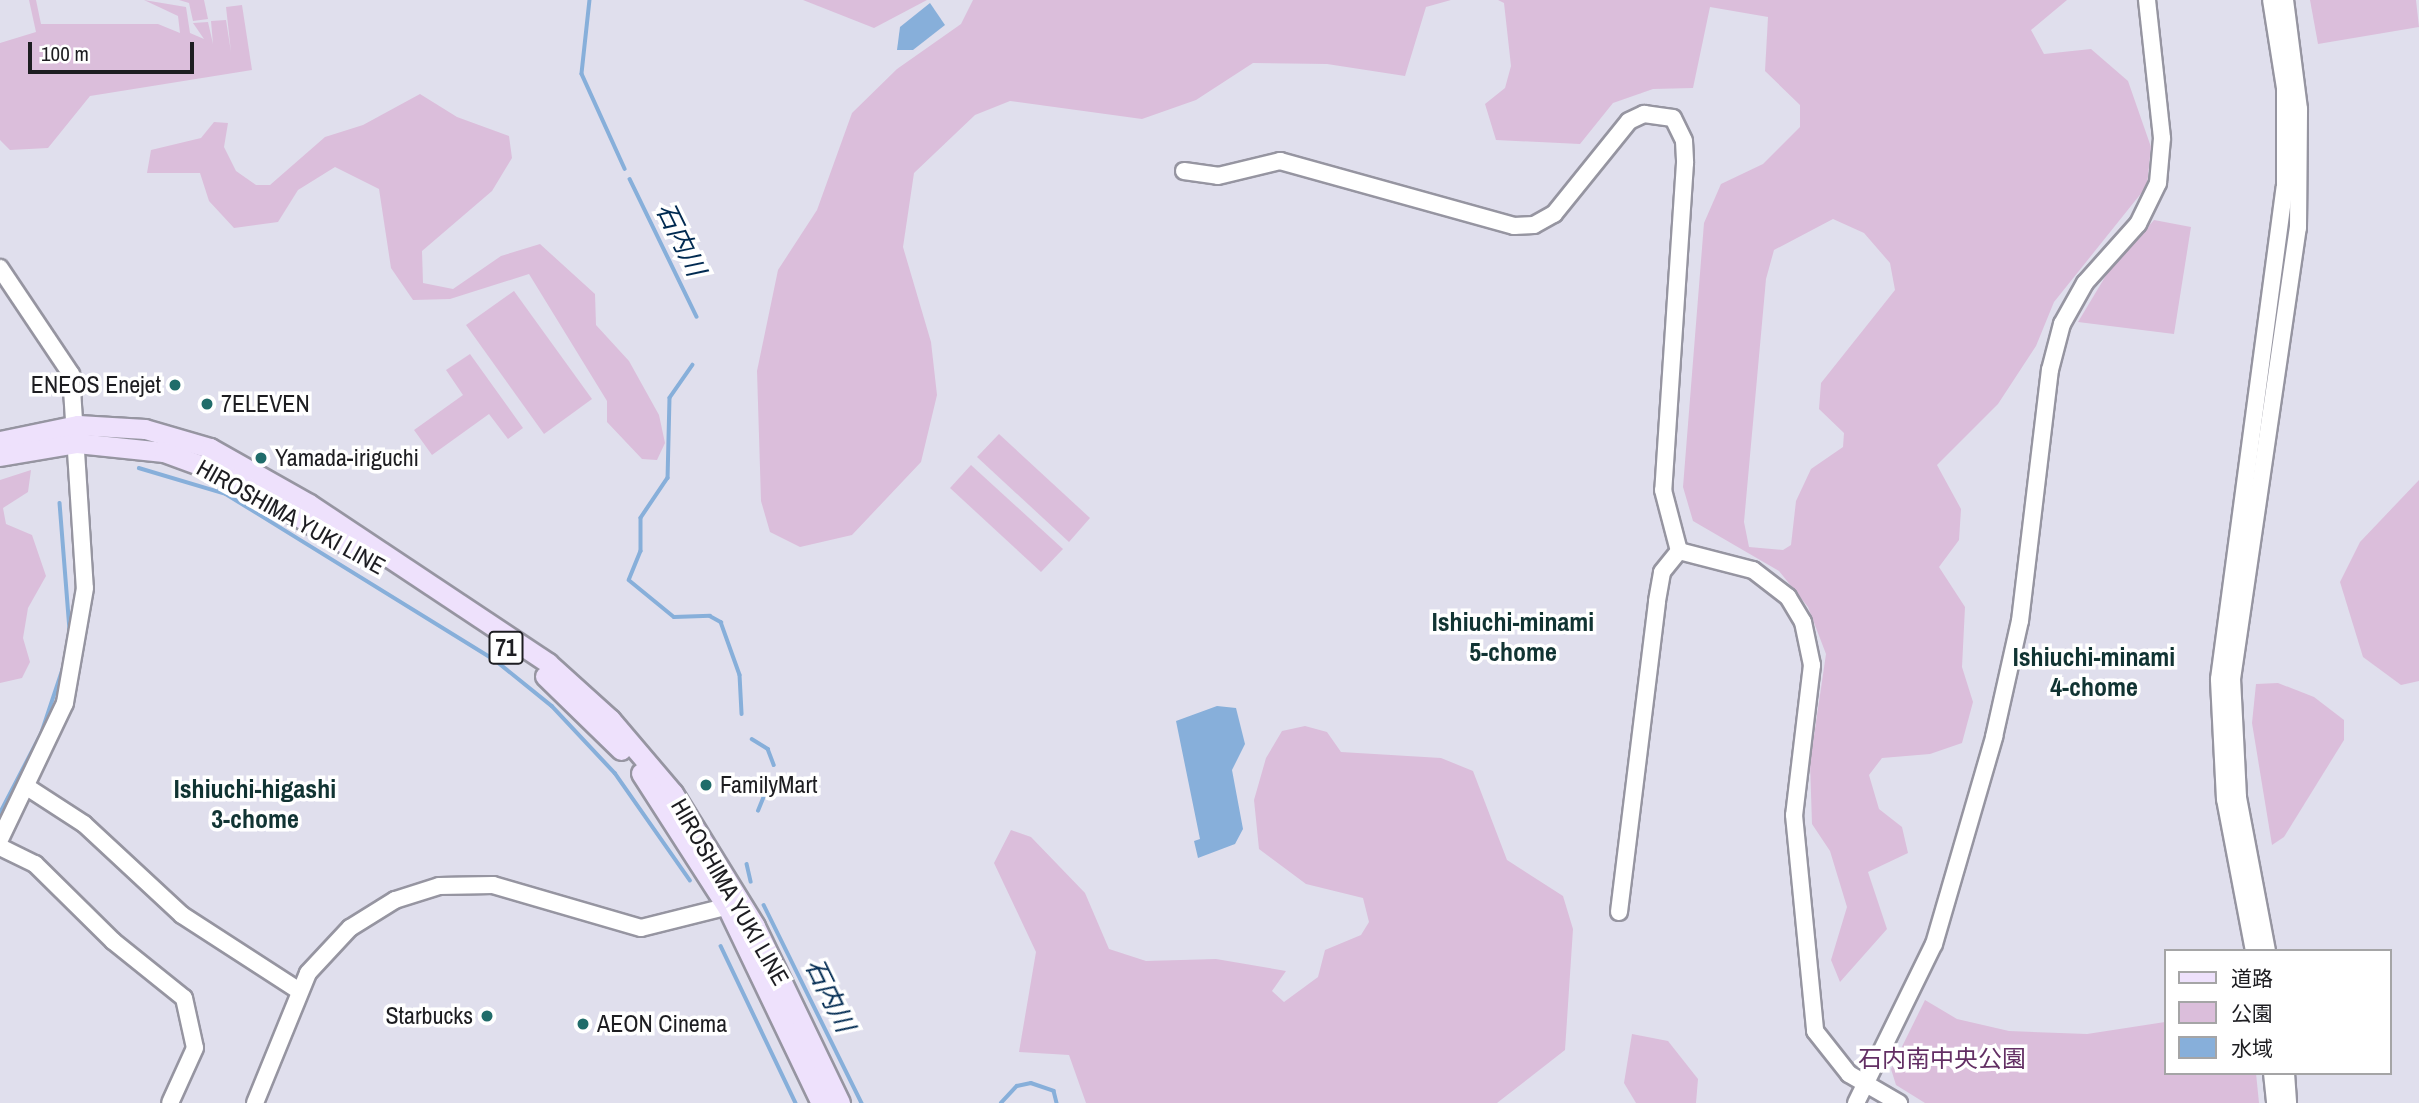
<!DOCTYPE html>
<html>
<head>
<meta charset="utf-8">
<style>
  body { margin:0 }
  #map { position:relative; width:2419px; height:1103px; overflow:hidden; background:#e0dfed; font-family:"Archivo Narrow","Noto Sans JP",sans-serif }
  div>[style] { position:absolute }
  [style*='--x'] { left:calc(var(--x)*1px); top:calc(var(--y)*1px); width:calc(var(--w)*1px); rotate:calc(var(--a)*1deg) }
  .green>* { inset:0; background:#dbbedb }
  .water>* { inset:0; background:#87afda }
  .stream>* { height:3.5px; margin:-1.75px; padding:0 1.75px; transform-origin:1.75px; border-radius:1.75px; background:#87afda }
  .roads { filter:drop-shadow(2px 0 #9695a1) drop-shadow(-2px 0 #9695a1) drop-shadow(0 2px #9695a1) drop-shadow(0 -2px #9695a1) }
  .minor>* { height:16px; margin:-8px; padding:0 8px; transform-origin:8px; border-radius:8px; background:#fff }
  .major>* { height:19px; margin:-9.5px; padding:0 9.5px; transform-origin:9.5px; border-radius:9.5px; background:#eee1fc }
  .dots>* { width:19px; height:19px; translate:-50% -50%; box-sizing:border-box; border:4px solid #fff; border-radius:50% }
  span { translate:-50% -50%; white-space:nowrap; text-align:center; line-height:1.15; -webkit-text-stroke:7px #fff; paint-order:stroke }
  .shield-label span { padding:2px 5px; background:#fff; border:2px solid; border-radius:5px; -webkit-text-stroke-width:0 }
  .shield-label { font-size:23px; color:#1d1d21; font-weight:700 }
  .poi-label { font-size:24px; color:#1d1d21 }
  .right { translate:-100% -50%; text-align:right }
  .left { translate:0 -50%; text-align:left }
  .street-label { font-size:24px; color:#1d1d21 }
  .park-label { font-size:24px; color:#632f64 }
  .water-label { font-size:26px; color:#002a51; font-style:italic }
  .neighbourhood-label { font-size:26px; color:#113433; font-weight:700 }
  .legend { position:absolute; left:2164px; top:949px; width:228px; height:126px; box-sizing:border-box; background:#fff; border:2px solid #a5a5a6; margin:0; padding:9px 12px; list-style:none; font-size:21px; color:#1d1d21 }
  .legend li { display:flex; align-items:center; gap:14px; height:35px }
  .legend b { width:35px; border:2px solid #a5a5a6 }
  .scale { position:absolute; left:28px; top:42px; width:166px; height:32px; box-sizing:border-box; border:4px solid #1d1d21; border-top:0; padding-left:9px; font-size:21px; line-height:24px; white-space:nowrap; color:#1d1d21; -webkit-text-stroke:5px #fff; paint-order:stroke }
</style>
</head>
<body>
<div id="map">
  <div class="green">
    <i style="clip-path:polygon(29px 0,36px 0,41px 24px,158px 24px,180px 33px,178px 16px,144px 0,186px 7px,190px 33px,204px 39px,193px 23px,208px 22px,213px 44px,211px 21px,226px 20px,231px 52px,226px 7px,242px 5px,252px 70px,90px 96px,48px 148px,10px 150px,0 140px,0 43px,36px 32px)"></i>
    <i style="clip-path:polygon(179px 0,204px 0,208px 19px,193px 21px,189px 3px)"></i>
    <i style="clip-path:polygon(803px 0,927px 0,874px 28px)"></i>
    <i style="clip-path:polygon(973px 0,1451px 0,1426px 7px,1405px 76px,1327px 64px,1253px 63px,1196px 100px,1142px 119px,1010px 101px,975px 115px,914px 173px,903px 247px,931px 342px,937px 395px,921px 462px,852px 535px,800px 547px,770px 532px,761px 501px,757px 371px,778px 270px,817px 210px,852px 113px,897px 69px,961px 24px)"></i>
    <i style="clip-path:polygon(evenodd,1498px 0,2067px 0,2031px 30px,2044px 54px,2091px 49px,2128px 81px,2151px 147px,2147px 186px,2054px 302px,2036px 346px,1998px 404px,1937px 465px,1961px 509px,1959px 540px,1939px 567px,1965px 607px,1962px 667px,1973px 702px,1962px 743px,1930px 754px,1882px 758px,1869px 775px,1879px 809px,1902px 827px,1908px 853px,1868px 872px,1887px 929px,1840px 982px,1831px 960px,1847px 907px,1830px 851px,1812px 824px,1810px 763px,1826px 654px,1808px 607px,1779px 571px,1693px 521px,1683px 487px,1704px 223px,1721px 184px,1763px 164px,1800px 127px,1800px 105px,1765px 71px,1768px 17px,1710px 7px,1693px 88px,1653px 89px,1613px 103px,1580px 144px,1496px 140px,1485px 104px,1505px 88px,1511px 66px,1504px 3px,1498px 0,1833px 219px,1864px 233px,1890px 263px,1895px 290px,1821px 383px,1819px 409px,1844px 433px,1843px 447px,1811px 469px,1796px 501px,1791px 545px,1783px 550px,1749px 547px,1744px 522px,1766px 279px,1774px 250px,1833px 219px)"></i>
    <i style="clip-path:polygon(2310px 0,2416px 0,2419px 27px,2318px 44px)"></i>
    <i style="clip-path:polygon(420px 94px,457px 117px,509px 136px,512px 158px,492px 191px,422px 251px,423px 283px,453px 289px,501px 256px,540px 244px,595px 294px,596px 325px,629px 361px,659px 415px,665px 443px,657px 460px,642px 459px,607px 422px,607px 401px,529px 274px,450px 299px,413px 300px,391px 268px,379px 189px,335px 167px,298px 190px,278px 222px,234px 228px,209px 201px,200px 173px,147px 173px,151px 150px,201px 138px,214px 122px,228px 123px,224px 147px,236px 171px,256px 185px,270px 185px,325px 137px,363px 125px)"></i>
    <i style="clip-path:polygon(2154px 220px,2191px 227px,2174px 334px,2078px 322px,2108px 272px)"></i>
    <i style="clip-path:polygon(514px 291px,592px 399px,544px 434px,466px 325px)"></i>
    <i style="clip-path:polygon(470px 354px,523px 428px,508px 439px,489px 414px,432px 455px,414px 430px,463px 395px,446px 370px)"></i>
    <i style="clip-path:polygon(999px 434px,1090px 518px,1069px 542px,977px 457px)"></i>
    <i style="clip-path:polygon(971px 465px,1063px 549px,1041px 572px,950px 488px)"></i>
    <i style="clip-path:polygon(31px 470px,28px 492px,3px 508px,6px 524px,32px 535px,46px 576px,28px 608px,23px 638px,30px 662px,22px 678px,0 683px,0 480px)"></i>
    <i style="clip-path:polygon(2419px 480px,2419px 681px,2401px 685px,2363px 657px,2340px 582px,2360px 542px)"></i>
    <i style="clip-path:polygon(2278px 683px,2314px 697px,2344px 720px,2344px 740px,2284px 837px,2272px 845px,2252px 723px,2256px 684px)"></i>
    <i style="clip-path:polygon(1305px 726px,1327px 732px,1341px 752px,1441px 758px,1473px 771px,1507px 860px,1563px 896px,1573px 929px,1565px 1050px,1497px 1103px,1086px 1103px,1069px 1055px,1019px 1052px,1036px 952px,994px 863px,1011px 830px,1031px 837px,1085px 893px,1109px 949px,1146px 961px,1216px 959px,1286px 971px,1272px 991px,1284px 1002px,1318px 977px,1325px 950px,1361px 935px,1369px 922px,1363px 898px,1306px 884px,1259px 849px,1254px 800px,1266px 758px,1282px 731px)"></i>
    <i style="clip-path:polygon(1925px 1000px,1957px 1019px,2009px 1031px,2087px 1034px,2165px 1022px,2165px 1073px,2256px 1073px,2259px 1103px,1925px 1103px,1896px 1085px,1891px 1069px)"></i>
    <i style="clip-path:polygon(1632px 1034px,1668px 1041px,1698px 1079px,1696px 1103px,1636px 1103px,1624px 1083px)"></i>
  </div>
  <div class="water">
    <i style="clip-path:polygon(930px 3px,945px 25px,913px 50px,897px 50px,900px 27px)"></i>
    <i style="clip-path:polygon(1217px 706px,1236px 708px,1245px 744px,1232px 770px,1243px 829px,1235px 844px,1198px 858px,1194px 841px,1200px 839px,1176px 721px)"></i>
  </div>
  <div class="stream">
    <i style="--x:590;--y:0;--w:74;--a:96.2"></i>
    <i style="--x:582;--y:74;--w:104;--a:65.6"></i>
    <i style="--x:630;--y:179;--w:153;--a:64.1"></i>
    <i style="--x:693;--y:365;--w:40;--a:124.9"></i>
    <i style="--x:670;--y:398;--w:80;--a:91.4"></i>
    <i style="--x:668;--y:478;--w:48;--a:124"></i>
    <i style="--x:641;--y:518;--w:33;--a:90"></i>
    <i style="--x:641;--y:551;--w:31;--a:112"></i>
    <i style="--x:629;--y:580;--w:58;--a:39.4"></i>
    <i style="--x:674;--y:617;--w:36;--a:-2"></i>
    <i style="--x:710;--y:616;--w:13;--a:29"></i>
    <i style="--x:721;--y:622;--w:56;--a:70.3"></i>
    <i style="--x:740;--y:675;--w:39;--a:87"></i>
    <i style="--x:139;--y:468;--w:91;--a:16.6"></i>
    <i style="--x:226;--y:494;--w:316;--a:31.7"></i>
    <i style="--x:495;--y:660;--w:73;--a:38.9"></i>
    <i style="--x:552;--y:706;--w:92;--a:46.8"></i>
    <i style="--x:615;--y:773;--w:131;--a:55"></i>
    <i style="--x:60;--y:503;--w:126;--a:85.5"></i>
    <i style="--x:752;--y:739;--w:19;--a:32"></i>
    <i style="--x:768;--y:749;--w:17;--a:69"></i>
    <i style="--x:758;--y:811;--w:29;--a:-68"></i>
    <i style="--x:0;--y:813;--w:89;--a:-62.6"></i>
    <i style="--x:41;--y:734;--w:73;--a:-71.6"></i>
    <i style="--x:747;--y:864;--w:18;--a:77"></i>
    <i style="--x:764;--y:905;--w:221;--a:63.7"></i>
    <i style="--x:721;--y:946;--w:174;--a:64.5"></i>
    <i style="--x:1001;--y:1103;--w:23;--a:-47"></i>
    <i style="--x:1017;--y:1086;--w:14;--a:-12"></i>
    <i style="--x:1031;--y:1083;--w:24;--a:19"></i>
    <i style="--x:1054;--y:1091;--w:12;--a:76"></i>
  </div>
  <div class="roads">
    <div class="minor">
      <i style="--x:1184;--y:171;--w:34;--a:8"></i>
      <i style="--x:1218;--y:176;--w:64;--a:-13.6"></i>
      <i style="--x:1280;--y:161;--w:243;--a:15.5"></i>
      <i style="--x:1514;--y:226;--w:20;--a:-3"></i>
      <i style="--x:1534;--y:225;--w:23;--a:-29"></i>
      <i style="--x:1554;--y:214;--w:119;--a:-51.1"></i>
      <i style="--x:1629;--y:121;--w:17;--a:-25"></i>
      <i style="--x:1644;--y:114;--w:29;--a:8"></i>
      <i style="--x:1673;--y:118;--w:25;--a:64"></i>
      <i style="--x:1684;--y:141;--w:22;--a:87"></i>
      <i style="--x:1685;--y:163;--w:328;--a:93.8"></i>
      <i style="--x:1663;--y:490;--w:63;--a:75.3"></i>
      <i style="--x:0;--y:268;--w:128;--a:56.2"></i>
      <i style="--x:71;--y:374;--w:214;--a:86.3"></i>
      <i style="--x:85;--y:588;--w:117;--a:99.9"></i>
      <i style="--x:65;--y:703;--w:151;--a:115.5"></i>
      <i style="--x:1679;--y:551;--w:76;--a:14.4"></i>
      <i style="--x:1753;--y:570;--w:44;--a:37.6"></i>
      <i style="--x:1788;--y:597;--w:29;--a:59"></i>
      <i style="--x:1803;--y:622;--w:44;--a:78.2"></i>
      <i style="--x:1812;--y:665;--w:151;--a:96.8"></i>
      <i style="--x:1794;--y:815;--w:217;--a:84.4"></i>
      <i style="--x:1815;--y:1031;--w:55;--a:51.7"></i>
      <i style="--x:1849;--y:1074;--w:58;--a:30.1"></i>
      <i style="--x:27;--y:787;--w:68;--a:33"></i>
      <i style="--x:84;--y:824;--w:134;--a:42.9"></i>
      <i style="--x:182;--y:915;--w:138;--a:32.9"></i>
      <i style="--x:0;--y:847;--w:39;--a:26"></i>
      <i style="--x:35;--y:864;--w:110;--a:44.6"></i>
      <i style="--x:113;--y:941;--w:91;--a:38.8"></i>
      <i style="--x:184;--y:998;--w:51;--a:77.6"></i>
      <i style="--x:195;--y:1048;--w:60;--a:114.4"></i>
      <i style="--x:1619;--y:912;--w:313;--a:-83"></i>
      <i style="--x:1657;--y:601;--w:29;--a:-80"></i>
      <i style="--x:1662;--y:572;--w:27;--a:-51"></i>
      <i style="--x:2254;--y:951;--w:155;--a:-100.8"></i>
      <i style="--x:2225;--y:799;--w:120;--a:-92.9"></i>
      <i style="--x:2219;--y:679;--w:496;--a:-82.4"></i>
      <i style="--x:2285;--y:187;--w:99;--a:-90"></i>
      <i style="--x:2285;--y:88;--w:89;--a:-99"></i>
      <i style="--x:2267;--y:951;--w:157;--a:-100.7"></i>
      <i style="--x:2238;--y:797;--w:118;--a:-92.9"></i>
      <i style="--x:2232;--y:679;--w:456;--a:-81.7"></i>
      <i style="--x:2298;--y:228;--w:119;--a:-89.5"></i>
      <i style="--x:2299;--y:109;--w:110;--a:-97.3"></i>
      <i style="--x:2272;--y:1073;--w:30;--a:84"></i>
      <i style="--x:2286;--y:1073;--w:30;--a:86"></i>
      <i style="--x:255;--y:1103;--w:140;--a:-67.8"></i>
      <i style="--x:308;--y:973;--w:62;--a:-47"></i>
      <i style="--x:350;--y:928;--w:53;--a:-31.9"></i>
      <i style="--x:395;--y:900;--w:46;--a:-17.7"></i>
      <i style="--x:439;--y:886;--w:54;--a:-1.1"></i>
      <i style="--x:493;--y:885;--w:154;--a:16.2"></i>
      <i style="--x:641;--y:928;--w:99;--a:-14"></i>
      <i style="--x:1856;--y:1103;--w:177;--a:-63.9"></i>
      <i style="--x:1934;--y:944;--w:216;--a:-73.8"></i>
      <i style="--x:1994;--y:737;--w:119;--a:-77.4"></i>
      <i style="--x:2020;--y:621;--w:253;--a:-83.2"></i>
      <i style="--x:2050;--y:370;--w:48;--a:-75.4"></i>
      <i style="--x:2062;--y:324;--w:47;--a:-60.7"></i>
      <i style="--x:2085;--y:283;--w:79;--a:-48.1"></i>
      <i style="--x:2138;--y:224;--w:46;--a:-64"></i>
      <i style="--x:2158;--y:183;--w:45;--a:-84.9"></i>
      <i style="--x:2162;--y:138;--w:139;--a:-96.2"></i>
    </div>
    <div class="major">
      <i style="--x:0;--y:441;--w:80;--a:-11.6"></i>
      <i style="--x:78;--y:425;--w:67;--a:3.4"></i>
      <i style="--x:145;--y:429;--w:68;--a:16.3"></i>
      <i style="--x:210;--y:448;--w:114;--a:29.5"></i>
      <i style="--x:309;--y:504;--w:287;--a:33.6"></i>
      <i style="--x:548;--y:663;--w:84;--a:42.1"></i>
      <i style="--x:610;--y:719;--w:97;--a:49.6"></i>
      <i style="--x:673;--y:793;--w:156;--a:58.3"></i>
      <i style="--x:755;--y:926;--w:196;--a:64.3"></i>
      <i style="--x:0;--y:456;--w:78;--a:-9.6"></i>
      <i style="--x:77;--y:443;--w:87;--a:5.9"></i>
      <i style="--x:164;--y:452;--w:64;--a:20.1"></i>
      <i style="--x:224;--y:474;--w:146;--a:29.9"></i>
      <i style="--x:545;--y:676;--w:106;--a:44.2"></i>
      <i style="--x:641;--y:773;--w:159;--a:57.3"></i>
      <i style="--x:727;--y:907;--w:217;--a:64.4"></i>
    </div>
  </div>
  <div class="dots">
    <i style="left:175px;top:385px;background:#206c6a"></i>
    <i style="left:207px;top:404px;background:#206c6a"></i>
    <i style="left:261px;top:458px;background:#206c6a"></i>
    <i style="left:706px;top:785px;background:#206c6a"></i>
    <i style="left:487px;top:1016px;background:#206c6a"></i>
    <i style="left:583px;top:1024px;background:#206c6a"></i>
  </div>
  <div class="shield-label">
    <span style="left:506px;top:648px">71</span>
  </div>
  <div class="poi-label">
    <span class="right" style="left:161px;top:385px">ENEOS Enejet</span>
    <span class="left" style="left:221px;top:404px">7ELEVEN</span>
    <span class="left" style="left:275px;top:458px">Yamada-iriguchi</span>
    <span class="left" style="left:720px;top:785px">FamilyMart</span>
    <span class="right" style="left:473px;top:1016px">Starbucks</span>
    <span class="left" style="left:597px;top:1024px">AEON Cinema</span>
  </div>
  <div class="street-label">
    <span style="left:291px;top:517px;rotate:29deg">HIROSHIMA YUKI LINE</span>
    <span style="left:730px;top:892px;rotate:60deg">HIROSHIMA YUKI LINE</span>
  </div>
  <div class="park-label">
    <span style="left:1942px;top:1059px">石内南中央公園</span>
  </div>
  <div class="water-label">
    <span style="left:681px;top:239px;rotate:64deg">石内川</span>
    <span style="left:830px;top:995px;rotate:64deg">石内川</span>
  </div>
  <div class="neighbourhood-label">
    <span style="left:1513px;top:637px">Ishiuchi-minami<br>5-chome</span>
    <span style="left:2094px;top:672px">Ishiuchi-minami<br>4-chome</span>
    <span style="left:255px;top:804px">Ishiuchi-higashi<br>3-chome</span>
  </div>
  <ul class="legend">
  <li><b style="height:9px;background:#eee1fc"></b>道路</li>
  <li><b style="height:19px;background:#dbbedb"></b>公園</li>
  <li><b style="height:19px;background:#87afda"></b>水域</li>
  </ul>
  <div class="scale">100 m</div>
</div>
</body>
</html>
